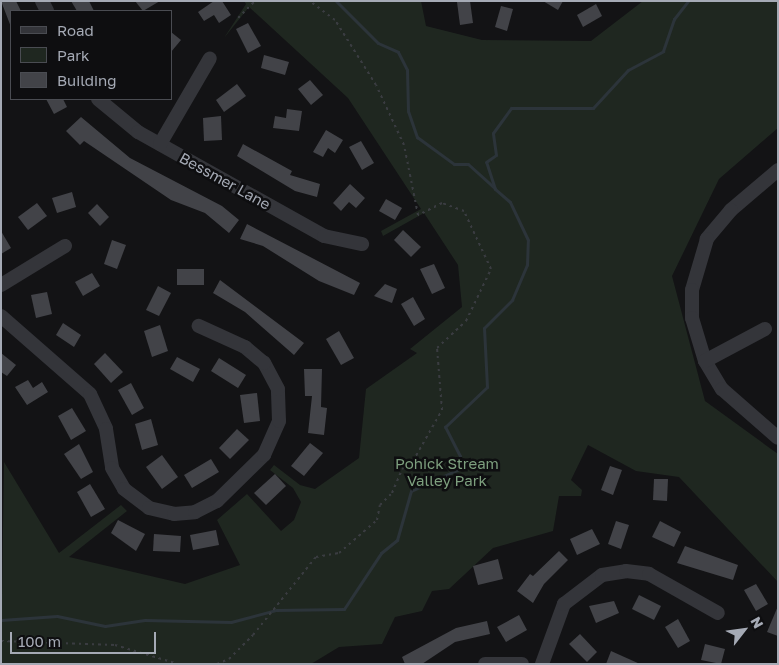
<!DOCTYPE html>
<html>
<head>
<meta charset="utf-8">
<style>
  body { margin:0 }
  #map { position:relative; width:779px; height:665px; overflow:hidden; background:#131315; font-family:"Golos Text",sans-serif }
  div>[style] { position:absolute }
  [style*='--x'] { left:calc(var(--x)*1px); top:calc(var(--y)*1px); width:calc(var(--w)*1px); rotate:calc(var(--a)*1deg) }
  .green>* { inset:0; background:#1f2720 }
  .stream>* { height:3px; margin:-1.5px; padding:0 1.5px; transform-origin:1.5px; border-radius:1.5px; background:#2c343a }
  .building>* { inset:0; background:#424348 }
  .path>* { height:2px; margin-top:-1px; transform-origin:0; background:repeating-linear-gradient(90deg,#3a3c41 0 2.5px,transparent 0 6.5px) }
  .minor>* { height:14px; margin:-7px; padding:0 7px; transform-origin:7px; border-radius:7px; background:#34353a }
  span { translate:-50% -50%; white-space:nowrap; text-align:center; line-height:1.15; -webkit-text-stroke:5px #0e0e10; paint-order:stroke }
  .street-label { font-size:15px; color:#a5aab5 }
  .park-label { font-size:15px; color:#7d9f7e }
  .frame { position:absolute; inset:0; border:2px solid #a5aab5; pointer-events:none }
  .legend { position:absolute; left:10px; top:10px; width:162px; height:90px; box-sizing:border-box; background:#0e0e10; border:1px solid #4a4c52; margin:0; padding:6px 9px; list-style:none; font-size:15px; color:#a5aab5 }
  .legend li { display:flex; align-items:center; gap:10px; height:25px }
  .legend b { width:25px; border:1px solid #4a4c52 }
  .north { position:absolute; left:719px; top:605px; width:50px; height:50px; -webkit-text-stroke:4px #0e0e10; paint-order:stroke; rotate:60deg; font-size:14px; font-weight:700; line-height:20px; text-align:center; color:#a5aab5 }
  .north::after { content:''; display:block; margin:auto; width:18px; height:22px; background:#a5aab5; clip-path:polygon(50% 0,100% 100%,50% 72%,0 100%) }
  .scale { position:absolute; left:10px; top:632px; width:146px; height:22px; box-sizing:border-box; border:2px solid #a5aab5; border-top:0; padding-left:6px; font-size:15px; line-height:18px; white-space:nowrap; color:#a5aab5; -webkit-text-stroke:4px #0e0e10; paint-order:stroke }
</style>
</head>
<body>
<div id="map">
  <div class="green">
    <i style="clip-path:polygon(244px 1px,421px 1px,426px 26px,482px 40px,591px 41px,643px 1px,778px 1px,778px 128px,719px 179px,672px 276px,705px 401px,778px 454px,778px 582px,679px 477px,636px 471px,588px 445px,571px 480px,582px 490px,581px 496px,559px 496px,553px 531px,493px 548px,449px 589px,432px 591px,422px 611px,395px 617px,382px 644px,339px 647px,311px 664px,1px 664px,4px 462px,59px 553px,121px 505px,127px 511px,69px 557px,185px 584px,240px 565px,217px 520px,247px 494px,281px 531px,294px 520px,301px 502px,293px 488px,270px 470px,274px 465px,300px 485px,315px 489px,359px 458px,366px 389px,417px 353px,410px 349px,462px 307px,458px 265px,424px 213px,383px 236px,381px 231px,421px 209px,348px 98px,249px 7px,224px 38px,246px 4px)"></i>
  </div>
  <div class="stream">
    <i style="--x:336;--y:1;--w:59;--a:45"></i>
    <i style="--x:378;--y:43;--w:22;--a:24"></i>
    <i style="--x:398;--y:52;--w:20;--a:63"></i>
    <i style="--x:407;--y:70;--w:41;--a:88.6"></i>
    <i style="--x:408;--y:111;--w:28;--a:71"></i>
    <i style="--x:417;--y:137;--w:46;--a:36.1"></i>
    <i style="--x:454;--y:164;--w:14;--a:0"></i>
    <i style="--x:468;--y:164;--w:36;--a:42"></i>
    <i style="--x:1;--y:620;--w:56;--a:-4.1"></i>
    <i style="--x:57;--y:616;--w:49;--a:11.8"></i>
    <i style="--x:105;--y:626;--w:40;--a:-8.5"></i>
    <i style="--x:145;--y:620;--w:86;--a:1.3"></i>
    <i style="--x:231;--y:622;--w:47;--a:-14.9"></i>
    <i style="--x:276;--y:610;--w:68;--a:-0.8"></i>
    <i style="--x:344;--y:609;--w:67;--a:-56.5"></i>
    <i style="--x:381;--y:553;--w:21;--a:-39"></i>
    <i style="--x:397;--y:540;--w:51;--a:-74.1"></i>
    <i style="--x:411;--y:491;--w:55;--a:-24.7"></i>
    <i style="--x:461;--y:468;--w:12;--a:-95"></i>
    <i style="--x:460;--y:456;--w:33;--a:-117"></i>
    <i style="--x:445;--y:427;--w:58;--a:-43.6"></i>
    <i style="--x:487;--y:387;--w:59;--a:-92.9"></i>
    <i style="--x:484;--y:328;--w:40;--a:-45"></i>
    <i style="--x:512;--y:300;--w:38;--a:-67"></i>
    <i style="--x:527;--y:265;--w:25;--a:-88"></i>
    <i style="--x:528;--y:240;--w:42;--a:-115.3"></i>
    <i style="--x:510;--y:202;--w:20;--a:-139"></i>
    <i style="--x:495;--y:189;--w:28;--a:-108"></i>
    <i style="--x:486;--y:162;--w:12;--a:-35"></i>
    <i style="--x:496;--y:155;--w:22;--a:-98"></i>
    <i style="--x:493;--y:133;--w:31;--a:-54"></i>
    <i style="--x:511;--y:108;--w:82;--a:0"></i>
    <i style="--x:593;--y:108;--w:52;--a:-47.4"></i>
    <i style="--x:628;--y:70;--w:40;--a:-28"></i>
    <i style="--x:663;--y:51;--w:34;--a:-71"></i>
    <i style="--x:674;--y:19;--w:23;--a:-52"></i>
  </div>
  <div class="building">
    <i style="clip-path:polygon(1px 1px,16px 1px,21px 11px,11px 11px,11px 27px)"></i>
    <i style="clip-path:polygon(71px 1px,89px 1px,94px 11px,77px 11px)"></i>
    <i style="clip-path:polygon(135px 1px,160px 1px,143px 11px)"></i>
    <i style="clip-path:polygon(214px 1px,222px 1px,231px 15px,219px 23px,214px 15px,204px 21px,198px 12px)"></i>
    <i style="clip-path:polygon(464px 1px,470px 1px,473px 23px,460px 25px,457px 2px)"></i>
    <i style="clip-path:polygon(543px 1px,563px 1px,558px 10px)"></i>
    <i style="clip-path:polygon(596px 4px,602px 16px,583px 27px,577px 15px)"></i>
    <i style="clip-path:polygon(501px 6px,513px 9px,507px 31px,495px 27px)"></i>
    <i style="clip-path:polygon(248px 23px,261px 46px,248px 53px,236px 29px)"></i>
    <i style="clip-path:polygon(171px 32px,181px 40px,171px 52px)"></i>
    <i style="clip-path:polygon(264px 55px,289px 62px,285px 75px,261px 68px)"></i>
    <i style="clip-path:polygon(310px 80px,323px 95px,311px 105px,298px 89px)"></i>
    <i style="clip-path:polygon(237px 84px,246px 96px,224px 112px,216px 100px)"></i>
    <i style="clip-path:polygon(46px 99px,63px 99px,67px 107px,54px 114px)"></i>
    <i style="clip-path:polygon(287px 109px,302px 111px,299px 131px,273px 128px,275px 116px,286px 118px)"></i>
    <i style="clip-path:polygon(221px 116px,222px 140px,204px 141px,203px 118px)"></i>
    <i style="clip-path:polygon(81px 117px,130px 158px,222px 206px,239px 220px,229px 233px,205px 213px,171px 200px,84px 141px,80px 145px,66px 131px)"></i>
    <i style="clip-path:polygon(326px 130px,343px 140px,335px 153px,328px 148px,323px 157px,313px 152px)"></i>
    <i style="clip-path:polygon(361px 141px,374px 163px,362px 170px,349px 147px)"></i>
    <i style="clip-path:polygon(243px 144px,292px 171px,290px 175px,320px 184px,317px 197px,295px 191px,237px 156px)"></i>
    <i style="clip-path:polygon(350px 184px,365px 198px,356px 208px,349px 202px,341px 211px,333px 203px)"></i>
    <i style="clip-path:polygon(72px 192px,76px 207px,57px 213px,52px 198px)"></i>
    <i style="clip-path:polygon(386px 199px,402px 208px,395px 220px,379px 211px)"></i>
    <i style="clip-path:polygon(37px 203px,47px 216px,28px 230px,18px 217px)"></i>
    <i style="clip-path:polygon(97px 204px,109px 217px,100px 226px,88px 213px)"></i>
    <i style="clip-path:polygon(247px 224px,360px 283px,354px 295px,319px 281px,263px 246px,240px 239px)"></i>
    <i style="clip-path:polygon(403px 230px,421px 247px,411px 257px,394px 240px)"></i>
    <i style="clip-path:polygon(1px 231px,11px 248px,1px 254px)"></i>
    <i style="clip-path:polygon(112px 240px,126px 245px,117px 269px,104px 264px)"></i>
    <i style="clip-path:polygon(434px 264px,445px 288px,432px 294px,420px 269px)"></i>
    <i style="clip-path:polygon(177px 269px,204px 269px,204px 285px,177px 285px)"></i>
    <i style="clip-path:polygon(92px 273px,100px 286px,83px 296px,75px 282px)"></i>
    <i style="clip-path:polygon(220px 280px,304px 343px,294px 355px,245px 312px,213px 293px)"></i>
    <i style="clip-path:polygon(385px 284px,397px 289px,392px 303px,374px 296px)"></i>
    <i style="clip-path:polygon(158px 286px,171px 293px,159px 316px,146px 310px)"></i>
    <i style="clip-path:polygon(47px 292px,52px 314px,36px 318px,31px 295px)"></i>
    <i style="clip-path:polygon(413px 297px,425px 319px,414px 326px,401px 304px)"></i>
    <i style="clip-path:polygon(63px 323px,81px 335px,74px 347px,56px 335px)"></i>
    <i style="clip-path:polygon(160px 325px,168px 351px,152px 357px,144px 331px)"></i>
    <i style="clip-path:polygon(339px 331px,354px 358px,341px 365px,326px 339px)"></i>
    <i style="clip-path:polygon(1px 353px,16px 365px,7px 376px,1px 372px)"></i>
    <i style="clip-path:polygon(105px 353px,123px 372px,111px 383px,94px 364px)"></i>
    <i style="clip-path:polygon(177px 357px,200px 369px,193px 382px,170px 369px)"></i>
    <i style="clip-path:polygon(219px 358px,246px 375px,238px 388px,211px 371px)"></i>
    <i style="clip-path:polygon(304px 369px,322px 369px,321px 407px,327px 408px,324px 435px,308px 433px,312px 396px,305px 396px)"></i>
    <i style="clip-path:polygon(28px 380px,33px 388px,42px 382px,48px 392px,27px 405px,15px 387px)"></i>
    <i style="clip-path:polygon(131px 383px,144px 408px,132px 415px,118px 390px)"></i>
    <i style="clip-path:polygon(257px 393px,260px 421px,244px 423px,240px 395px)"></i>
    <i style="clip-path:polygon(72px 408px,86px 431px,71px 440px,58px 416px)"></i>
    <i style="clip-path:polygon(151px 419px,158px 445px,142px 450px,135px 424px)"></i>
    <i style="clip-path:polygon(237px 429px,249px 440px,230px 459px,219px 448px)"></i>
    <i style="clip-path:polygon(310px 443px,323px 453px,304px 476px,291px 466px)"></i>
    <i style="clip-path:polygon(79px 444px,93px 472px,81px 479px,64px 454px)"></i>
    <i style="clip-path:polygon(162px 455px,178px 477px,162px 489px,146px 467px)"></i>
    <i style="clip-path:polygon(211px 459px,219px 472px,192px 488px,184px 475px)"></i>
    <i style="clip-path:polygon(610px 466px,622px 470px,613px 495px,601px 490px)"></i>
    <i style="clip-path:polygon(275px 474px,286px 486px,266px 505px,254px 493px)"></i>
    <i style="clip-path:polygon(654px 479px,668px 479px,667px 501px,653px 500px)"></i>
    <i style="clip-path:polygon(90px 484px,105px 509px,91px 517px,77px 492px)"></i>
    <i style="clip-path:polygon(118px 520px,145px 534px,136px 551px,111px 533px)"></i>
    <i style="clip-path:polygon(616px 521px,629px 525px,621px 549px,608px 544px)"></i>
    <i style="clip-path:polygon(660px 521px,681px 532px,674px 547px,652px 537px)"></i>
    <i style="clip-path:polygon(592px 529px,600px 544px,577px 555px,570px 539px)"></i>
    <i style="clip-path:polygon(216px 530px,219px 545px,193px 550px,190px 535px)"></i>
    <i style="clip-path:polygon(154px 534px,181px 536px,180px 552px,153px 551px)"></i>
    <i style="clip-path:polygon(685px 546px,738px 565px,733px 580px,677px 563px)"></i>
    <i style="clip-path:polygon(559px 551px,568px 560px,544px 584px,533px 603px,517px 591px,530px 574px,533px 576px)"></i>
    <i style="clip-path:polygon(498px 559px,503px 579px,478px 585px,473px 566px)"></i>
    <i style="clip-path:polygon(756px 584px,768px 604px,756px 611px,744px 590px)"></i>
    <i style="clip-path:polygon(639px 595px,661px 606px,654px 620px,632px 609px)"></i>
    <i style="clip-path:polygon(614px 601px,619px 613px,596px 623px,589px 606px)"></i>
    <i style="clip-path:polygon(778px 606px,778px 636px,767px 632px)"></i>
    <i style="clip-path:polygon(519px 615px,527px 630px,506px 642px,497px 627px)"></i>
    <i style="clip-path:polygon(678px 619px,690px 641px,678px 648px,665px 627px)"></i>
    <i style="clip-path:polygon(487px 621px,490px 634px,455px 642px,422px 664px,405px 664px,402px 657px,456px 628px)"></i>
    <i style="clip-path:polygon(580px 634px,597px 652px,587px 662px,569px 644px)"></i>
    <i style="clip-path:polygon(705px 644px,725px 649px,721px 664px,701px 660px)"></i>
    <i style="clip-path:polygon(611px 651px,640px 664px,606px 664px)"></i>
  </div>
  <div class="path">
    <i style="--x:238;--y:18;--w:24;--a:-45"></i>
    <i style="--x:1;--y:641;--w:114;--a:2"></i>
    <i style="--x:115;--y:645;--w:66;--a:16.8"></i>
    <i style="--x:217;--y:664;--w:13;--a:-23"></i>
    <i style="--x:229;--y:659;--w:34;--a:-45"></i>
    <i style="--x:253;--y:635;--w:100;--a:-51.1"></i>
    <i style="--x:316;--y:557;--w:23;--a:-10"></i>
    <i style="--x:339;--y:553;--w:50;--a:-41"></i>
    <i style="--x:377;--y:520;--w:15;--a:-79"></i>
    <i style="--x:380;--y:505;--w:17;--a:-45"></i>
    <i style="--x:392;--y:493;--w:26;--a:-67"></i>
    <i style="--x:402;--y:469;--w:14;--a:-36"></i>
    <i style="--x:413;--y:461;--w:59;--a:-60.4"></i>
    <i style="--x:442;--y:410;--w:62;--a:-94.6"></i>
    <i style="--x:437;--y:348;--w:40;--a:-43"></i>
    <i style="--x:466;--y:321;--w:58;--a:-64.3"></i>
    <i style="--x:491;--y:269;--w:64;--a:-115"></i>
    <i style="--x:464;--y:211;--w:23;--a:-160"></i>
    <i style="--x:442;--y:203;--w:27;--a:153"></i>
    <i style="--x:418;--y:215;--w:71;--a:-101.3"></i>
    <i style="--x:404;--y:145;--w:66;--a:-115"></i>
    <i style="--x:376;--y:85;--w:77;--a:-122.2"></i>
    <i style="--x:335;--y:20;--w:31;--a:-143"></i>
  </div>
  <div class="minor">
    <i style="--x:42;--y:1;--w:11;--a:63"></i>
    <i style="--x:98;--y:99;--w:52;--a:39.5"></i>
    <i style="--x:138;--y:132;--w:213;--a:29.2"></i>
    <i style="--x:324;--y:236;--w:39;--a:12"></i>
    <i style="--x:160;--y:144;--w:99;--a:-59.8"></i>
    <i style="--x:778;--y:170;--w:62;--a:139.6"></i>
    <i style="--x:731;--y:210;--w:38;--a:130"></i>
    <i style="--x:707;--y:239;--w:53;--a:106.4"></i>
    <i style="--x:692;--y:290;--w:28;--a:90"></i>
    <i style="--x:692;--y:318;--w:45;--a:73.2"></i>
    <i style="--x:705;--y:361;--w:33;--a:59"></i>
    <i style="--x:722;--y:389;--w:74;--a:41.2"></i>
    <i style="--x:1;--y:285;--w:75;--a:-31.4"></i>
    <i style="--x:1;--y:316;--w:118;--a:41.2"></i>
    <i style="--x:90;--y:394;--w:38;--a:65"></i>
    <i style="--x:106;--y:429;--w:39;--a:81"></i>
    <i style="--x:112;--y:468;--w:24;--a:60"></i>
    <i style="--x:124;--y:489;--w:31;--a:37"></i>
    <i style="--x:149;--y:508;--w:26;--a:13"></i>
    <i style="--x:174;--y:514;--w:21;--a:-5"></i>
    <i style="--x:195;--y:512;--w:25;--a:-27"></i>
    <i style="--x:217;--y:501;--w:66;--a:-44.4"></i>
    <i style="--x:264;--y:455;--w:37;--a:-66"></i>
    <i style="--x:279;--y:421;--w:32;--a:-92"></i>
    <i style="--x:278;--y:389;--w:30;--a:-118"></i>
    <i style="--x:264;--y:363;--w:25;--a:-140"></i>
    <i style="--x:245;--y:347;--w:51;--a:-155.5"></i>
    <i style="--x:705;--y:361;--w:68;--a:-28.1"></i>
    <i style="--x:485;--y:664;--w:37;--a:0"></i>
    <i style="--x:542;--y:664;--w:64;--a:-69.9"></i>
    <i style="--x:564;--y:604;--w:48;--a:-37.3"></i>
    <i style="--x:602;--y:575;--w:24;--a:-9"></i>
    <i style="--x:626;--y:571;--w:23;--a:7"></i>
    <i style="--x:649;--y:574;--w:79;--a:29.5"></i>
  </div>
  <div class="street-label">
    <span style="left:225px;top:181px;rotate:29deg">Bessmer Lane</span>
  </div>
  <div class="park-label">
    <span style="left:447px;top:472px">Pohick Stream<br>Valley Park</span>
  </div>
  <div class="frame"></div>
  <ul class="legend">
  <li><b style="height:6px;background:#34353a"></b>Road</li>
  <li><b style="height:14px;background:#1f2720"></b>Park</li>
  <li><b style="height:14px;background:#424348"></b>Building</li>
  </ul>
  <div class="north">N</div>
  <div class="scale">100 m</div>
</div>
</body>
</html>
